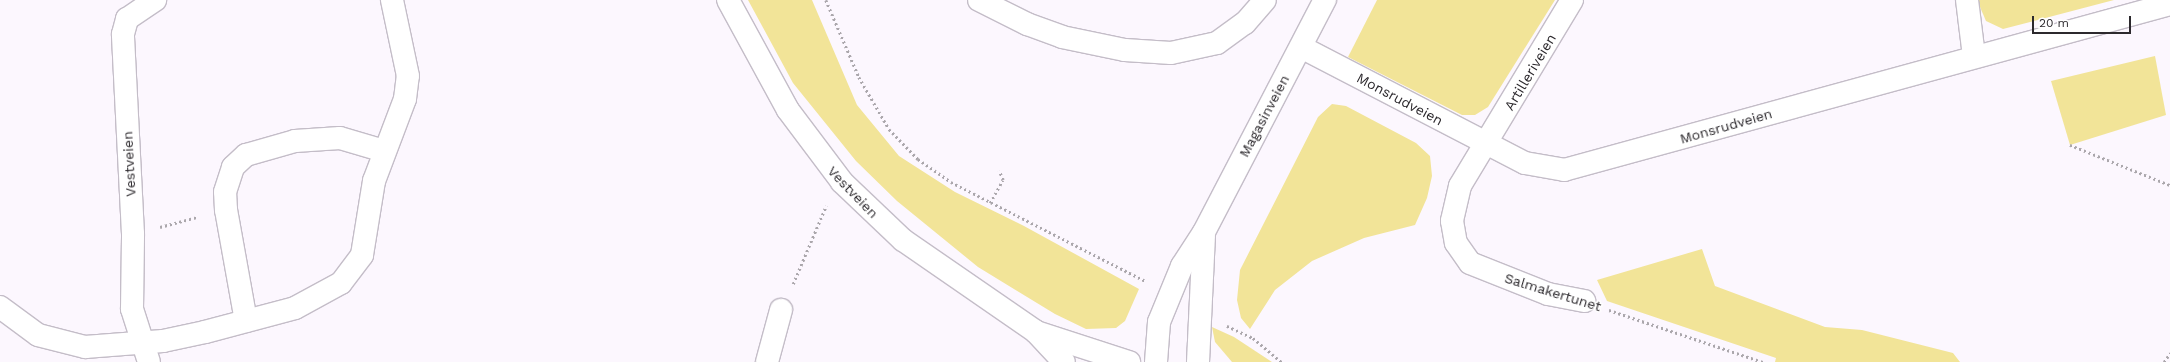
<!DOCTYPE html>
<html>
<head>
<meta charset="utf-8">
<style>
  body { margin:0 }
  #map { position:relative; width:2170px; height:362px; overflow:hidden; background:#fcf7fe; font-family:"Work Sans",sans-serif }
  div>[style] { position:absolute }
  [style*='--x'] { left:calc(var(--x)*1px); top:calc(var(--y)*1px); width:calc(var(--w)*1px); rotate:calc(var(--a)*1deg) }
  .green>* { inset:0; background:#f2e498 }
  .path>* { height:2.5px; margin-top:-1.25px; transform-origin:0; background:repeating-linear-gradient(90deg,#aba7ac 0 2px,transparent 0 5px) }
  .roads { filter:drop-shadow(1px 0 #c4bdc8) drop-shadow(-1px 0 #c4bdc8) drop-shadow(0 1px #c4bdc8) drop-shadow(0 -1px #c4bdc8) }
  .minor>* { height:22px; margin:-11px; padding:0 11px; transform-origin:11px; border-radius:11px; background:#fff }
  span { translate:-50% -50%; white-space:nowrap; text-align:center; line-height:1.15; -webkit-text-stroke:3px #fff; paint-order:stroke }
  .street-label { font-size:14px; color:#2c292d }
  .scale { position:absolute; left:2032px; top:16px; width:99px; height:18px; box-sizing:border-box; border:2px solid #2c292d; border-top:0; padding-left:5px; font-size:12px; line-height:14px; white-space:nowrap; color:#2c292d; -webkit-text-stroke:3px #fff; paint-order:stroke }
</style>
</head>
<body>
<div id="map">
  <div class="green">
    <i style="clip-path:polygon(748px 0,812px 0,857px 105px,899px 156px,955px 192px,1024px 226px,1139px 289px,1125px 321px,1116px 328px,1086px 329px,1055px 314px,978px 267px,897px 201px,856px 161px,793px 83px)"></i>
    <i style="clip-path:polygon(1377px 0,1555px 0,1488px 107px,1475px 115px,1462px 115px,1348px 57px)"></i>
    <i style="clip-path:polygon(1977px 0,2114px 0,2003px 29px,1986px 21px)"></i>
    <i style="clip-path:polygon(2155px 56px,2166px 115px,2070px 145px,2051px 81px)"></i>
    <i style="clip-path:polygon(1332px 104px,1346px 106px,1416px 143px,1430px 156px,1432px 176px,1427px 198px,1415px 225px,1364px 238px,1312px 261px,1275px 290px,1250px 329px,1241px 318px,1237px 300px,1240px 270px,1318px 117px)"></i>
    <i style="clip-path:polygon(1702px 249px,1715px 286px,1825px 327px,1862px 330px,1953px 353px,1960px 362px,1775px 362px,1776px 358px,1607px 301px,1597px 280px)"></i>
    <i style="clip-path:polygon(1212px 327px,1234px 337px,1272px 362px,1232px 362px,1215px 342px)"></i>
  </div>
  <div class="path">
    <i style="--x:826;--y:0;--w:84;--a:66.8"></i>
    <i style="--x:859;--y:77;--w:60;--a:60"></i>
    <i style="--x:889;--y:129;--w:42;--a:46"></i>
    <i style="--x:918;--y:159;--w:40;--a:34.9"></i>
    <i style="--x:951;--y:182;--w:218;--a:27"></i>
    <i style="--x:2070;--y:145;--w:108;--a:21.8"></i>
    <i style="--x:990;--y:203;--w:26;--a:-61"></i>
    <i style="--x:1003;--y:180;--w:10;--a:-114"></i>
    <i style="--x:160;--y:227;--w:39;--a:-15"></i>
    <i style="--x:793;--y:284;--w:85;--a:-67.1"></i>
    <i style="--x:1609;--y:310;--w:163;--a:18.7"></i>
    <i style="--x:1227;--y:326;--w:29;--a:25"></i>
    <i style="--x:1253;--y:338;--w:38;--a:40"></i>
    <i style="--x:2164;--y:362;--w:11;--a:-56"></i>
  </div>
  <div class="roads">
    <div class="minor">
      <i style="--x:728;--y:0;--w:125;--a:61.4"></i>
      <i style="--x:788;--y:110;--w:90;--a:53.1"></i>
      <i style="--x:842;--y:182;--w:84;--a:43.6"></i>
      <i style="--x:903;--y:240;--w:160;--a:34.6"></i>
      <i style="--x:1035;--y:331;--w:42;--a:46.9"></i>
      <i style="--x:979;--y:0;--w:54;--a:26.6"></i>
      <i style="--x:1027;--y:24;--w:37;--a:20"></i>
      <i style="--x:1062;--y:37;--w:64;--a:11.7"></i>
      <i style="--x:1125;--y:50;--w:46;--a:3.7"></i>
      <i style="--x:1171;--y:53;--w:47;--a:-12.3"></i>
      <i style="--x:1217;--y:43;--w:34;--a:-36"></i>
      <i style="--x:1245;--y:23;--w:30;--a:-49"></i>
      <i style="--x:1572;--y:0;--w:217;--a:121.1"></i>
      <i style="--x:1460;--y:186;--w:36;--a:103"></i>
      <i style="--x:1452;--y:221;--w:22;--a:80"></i>
      <i style="--x:1456;--y:243;--w:24;--a:55"></i>
      <i style="--x:1470;--y:263;--w:84;--a:21.7"></i>
      <i style="--x:1548;--y:294;--w:37;--a:11"></i>
      <i style="--x:1967;--y:0;--w:56;--a:82.9"></i>
      <i style="--x:1301;--y:47;--w:252;--a:27.4"></i>
      <i style="--x:1525;--y:163;--w:40;--a:10"></i>
      <i style="--x:1564;--y:170;--w:628;--a:-15.32"></i>
      <i style="--x:0;--y:307;--w:47;--a:36.4"></i>
      <i style="--x:38;--y:335;--w:49;--a:14.3"></i>
      <i style="--x:85;--y:347;--w:78;--a:-4.4"></i>
      <i style="--x:163;--y:341;--w:43;--a:-12.1"></i>
      <i style="--x:205;--y:332;--w:93;--a:-14.9"></i>
      <i style="--x:295;--y:308;--w:52;--a:-28.5"></i>
      <i style="--x:341;--y:283;--w:35;--a:-53"></i>
      <i style="--x:362;--y:255;--w:75;--a:-80.8"></i>
      <i style="--x:374;--y:181;--w:88;--a:-69.3"></i>
      <i style="--x:405;--y:99;--w:23;--a:-83"></i>
      <i style="--x:408;--y:76;--w:78;--a:-101.9"></i>
      <i style="--x:246;--y:321;--w:113;--a:-100.2"></i>
      <i style="--x:226;--y:210;--w:18;--a:-93"></i>
      <i style="--x:225;--y:192;--w:26;--a:-72"></i>
      <i style="--x:233;--y:167;--w:18;--a:-43"></i>
      <i style="--x:246;--y:155;--w:51;--a:-15.9"></i>
      <i style="--x:295;--y:141;--w:45;--a:-3.8"></i>
      <i style="--x:340;--y:138;--w:46;--a:16.5"></i>
      <i style="--x:1036;--y:332;--w:98;--a:17.9"></i>
      <i style="--x:149;--y:362;--w:56;--a:-107.8"></i>
      <i style="--x:132;--y:309;--w:75;--a:-89.2"></i>
      <i style="--x:133;--y:234;--w:200;--a:-92.9"></i>
      <i style="--x:123;--y:34;--w:16;--a:-75"></i>
      <i style="--x:127;--y:19;--w:34;--a:-34"></i>
      <i style="--x:767;--y:362;--w:54;--a:-74.9"></i>
      <i style="--x:1156;--y:362;--w:40;--a:-85.7"></i>
      <i style="--x:1159;--y:322;--w:61;--a:-67.7"></i>
      <i style="--x:1182;--y:266;--w:40;--a:-57.1"></i>
      <i style="--x:1204;--y:232;--w:262;--a:-62.5"></i>
      <i style="--x:1198;--y:362;--w:126;--a:-87.3"></i>
    </div>
  </div>
  <div class="street-label">
    <span style="left:1530px;top:72px;rotate:-59deg">Artilleriveien</span>
    <span style="left:1400px;top:99px;rotate:28deg">Monsrudveien</span>
    <span style="left:1264px;top:116px;rotate:-62deg">Magasinveien</span>
    <span style="left:1726px;top:126px;rotate:-16deg">Monsrudveien</span>
    <span style="left:129px;top:164px;rotate:-93deg">Vestveien</span>
    <span style="left:853px;top:192px;rotate:46deg">Vestveien</span>
    <span style="left:1553px;top:292px;rotate:17deg">Salmakertunet</span>
  </div>
  <div class="scale">20 m</div>
</div>
</body>
</html>
